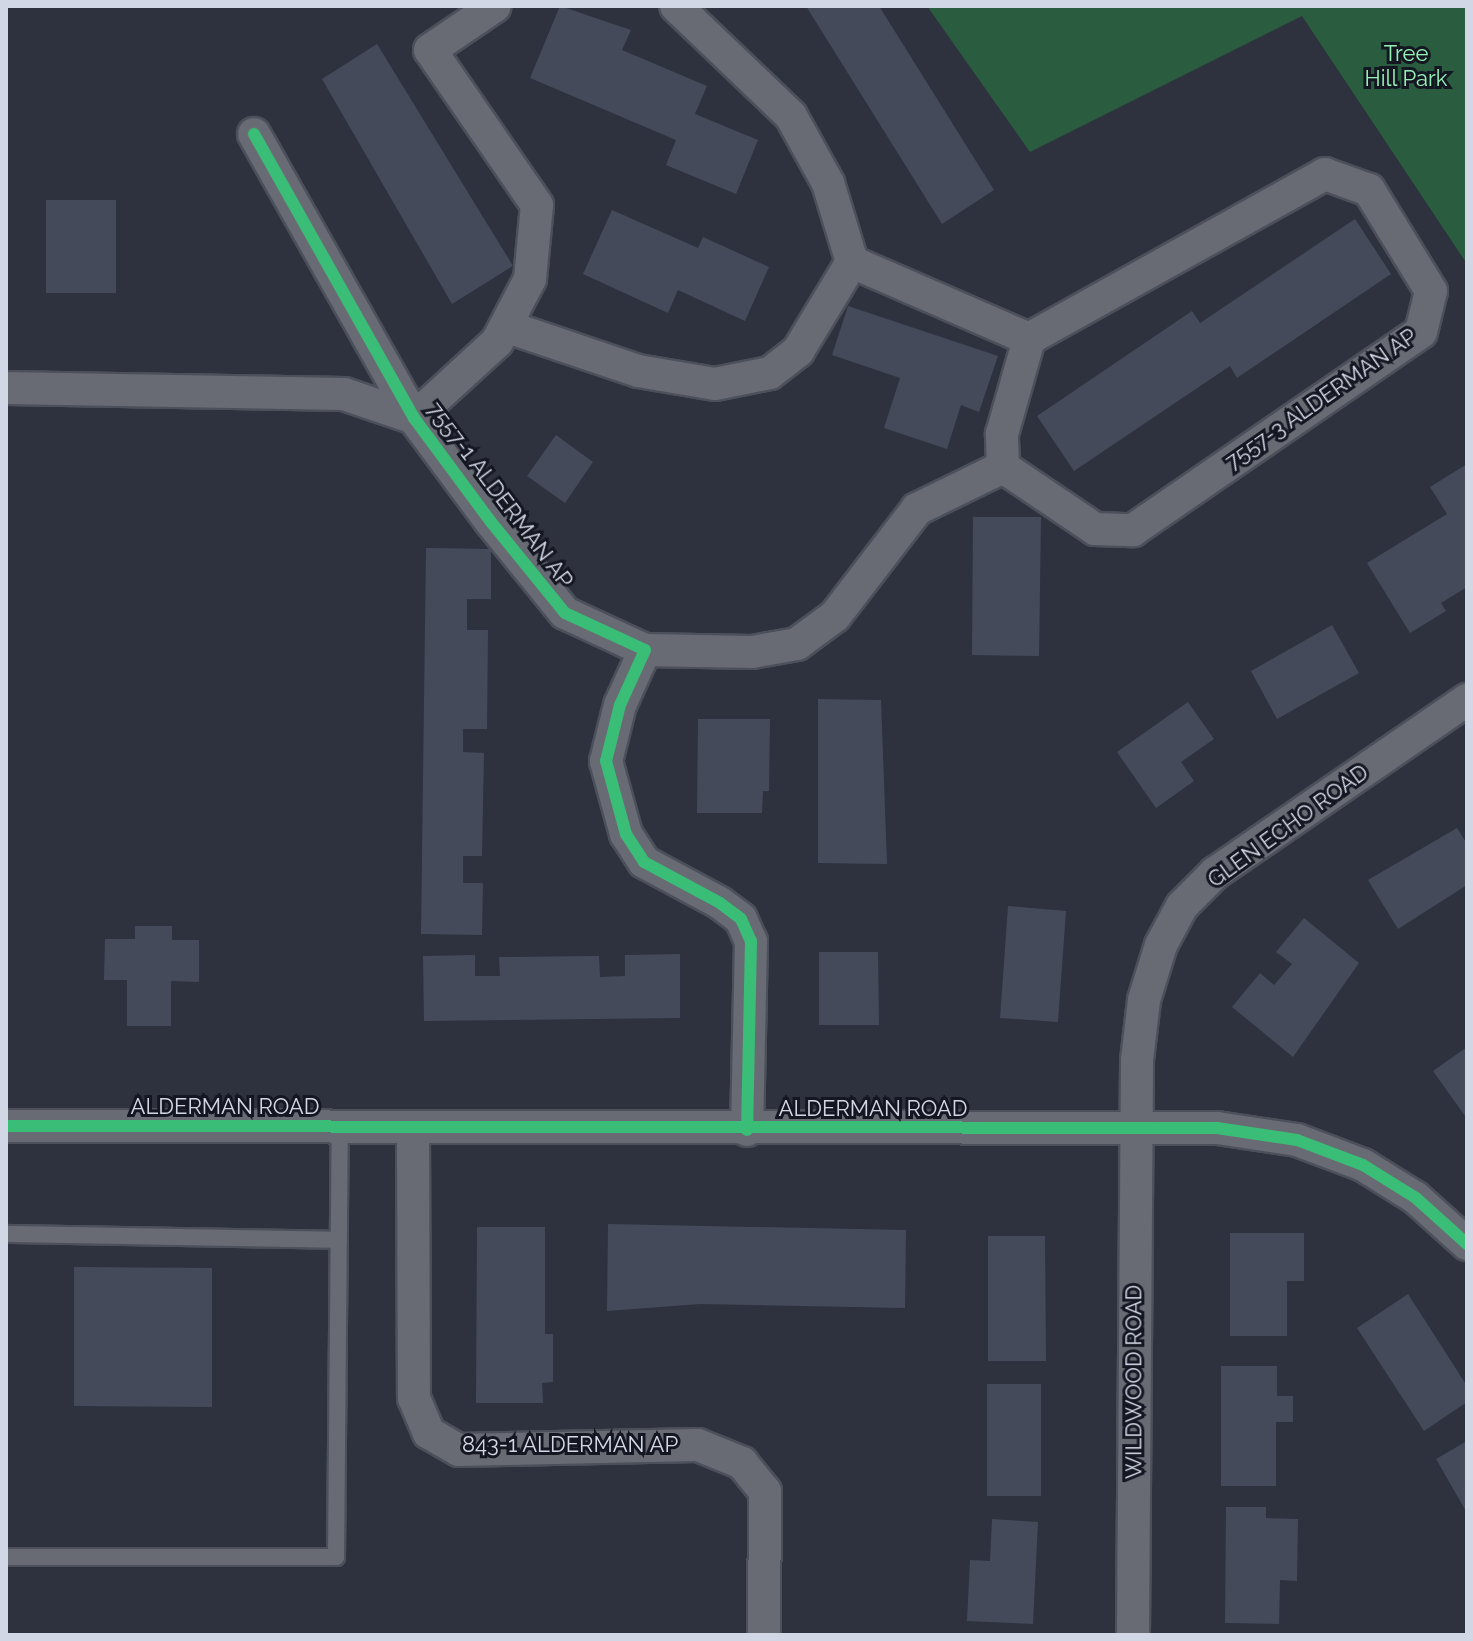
<!DOCTYPE html>
<html>
<head>
<meta charset="utf-8">
<style>
  body { margin:0 }
  #map { position:relative; width:1473px; height:1641px; overflow:hidden; background:#2d323e; font-family:Raleway,sans-serif }
  div>[style] { position:absolute }
  [style*='--x'] { left:calc(var(--x)*1px); top:calc(var(--y)*1px); width:calc(var(--w)*1px); rotate:calc(var(--a)*1deg) }
  .green>* { inset:0; background:#2a5c3f }
  .building>* { inset:0; background:#454a5a }
  .roads { filter:drop-shadow(2px 0 #4b505b) drop-shadow(-2px 0 #4b505b) drop-shadow(0 2px #4b505b) drop-shadow(0 -2px #4b505b) }
  .lane>* { height:16px; margin:-8px; padding:0 8px; transform-origin:8px; border-radius:8px; background:#686b74 }
  .street>* { height:32px; margin:-16px; padding:0 16px; transform-origin:16px; border-radius:16px; background:#686b74 }
  .cycleway>* { height:12px; margin:-6px; padding:0 6px; transform-origin:6px; border-radius:6px; background:#3abd76 }
  span { translate:-50% -50%; white-space:nowrap; text-align:center; line-height:1.15; -webkit-text-stroke:6px #141721; paint-order:stroke }
  .park-label { font-size:22px; color:#94f1b5 }
  .street-label { font-size:22px; color:#d2d7e6 }
  .frame { position:absolute; inset:0; border:8px solid #d2d7e6; pointer-events:none }
</style>
</head>
<body>
<div id="map">
  <div class="green">
    <i style="clip-path:polygon(927px 6px,1467px 6px,1467px 264px,1302px 16px,1030px 152px)"></i>
  </div>
  <div class="building">
    <i style="clip-path:polygon(560px 6px,631px 30px,622px 50px,707px 86px,695px 114px,758px 140px,736px 194px,666px 165px,676px 140px,530px 78px)"></i>
    <i style="clip-path:polygon(806px 6px,879px 6px,994px 190px,942px 224px)"></i>
    <i style="clip-path:polygon(377px 44px,513px 266px,452px 304px,322px 79px)"></i>
    <i style="clip-path:polygon(46px 200px,116px 200px,116px 293px,46px 293px)"></i>
    <i style="clip-path:polygon(612px 210px,698px 248px,703px 237px,769px 267px,745px 321px,678px 290px,668px 313px,583px 274px)"></i>
    <i style="clip-path:polygon(1355px 219px,1391px 274px,1237px 378px,1230px 366px,1074px 471px,1037px 416px,1192px 311px,1200px 323px)"></i>
    <i style="clip-path:polygon(848px 306px,998px 356px,979px 412px,961px 405px,947px 449px,884px 428px,900px 378px,832px 355px)"></i>
    <i style="clip-path:polygon(556px 435px,593px 462px,565px 503px,527px 476px)"></i>
    <i style="clip-path:polygon(1467px 464px,1467px 587px,1441px 603px,1446px 611px,1410px 633px,1367px 563px,1447px 514px,1430px 487px)"></i>
    <i style="clip-path:polygon(973px 517px,1041px 517px,1039px 656px,972px 655px)"></i>
    <i style="clip-path:polygon(426px 548px,491px 549px,491px 599px,467px 599px,467px 630px,488px 630px,487px 729px,463px 729px,463px 752px,484px 753px,482px 856px,463px 856px,463px 883px,483px 883px,482px 935px,421px 934px)"></i>
    <i style="clip-path:polygon(1332px 625px,1359px 673px,1277px 719px,1251px 671px)"></i>
    <i style="clip-path:polygon(818px 699px,881px 700px,887px 864px,818px 863px)"></i>
    <i style="clip-path:polygon(1188px 702px,1214px 739px,1181px 762px,1194px 781px,1156px 808px,1117px 752px)"></i>
    <i style="clip-path:polygon(698px 719px,770px 719px,769px 791px,763px 791px,762px 813px,697px 813px)"></i>
    <i style="clip-path:polygon(1457px 828px,1467px 844px,1467px 885px,1398px 929px,1368px 880px)"></i>
    <i style="clip-path:polygon(1008px 906px,1066px 911px,1058px 1022px,1000px 1018px)"></i>
    <i style="clip-path:polygon(1304px 918px,1359px 963px,1293px 1057px,1232px 1007px,1260px 973px,1274px 985px,1292px 964px,1276px 952px)"></i>
    <i style="clip-path:polygon(135px 926px,172px 926px,172px 940px,199px 940px,199px 982px,171px 981px,171px 1026px,127px 1026px,127px 980px,104px 980px,105px 939px,135px 939px)"></i>
    <i style="clip-path:polygon(819px 952px,878px 952px,879px 1025px,819px 1025px)"></i>
    <i style="clip-path:polygon(680px 954px,680px 1018px,424px 1021px,423px 956px,475px 955px,475px 976px,500px 976px,499px 957px,599px 956px,600px 977px,625px 976px,625px 955px)"></i>
    <i style="clip-path:polygon(1467px 1047px,1467px 1114px,1465px 1116px,1433px 1071px)"></i>
    <i style="clip-path:polygon(608px 1224px,906px 1230px,905px 1308px,700px 1304px,607px 1311px)"></i>
    <i style="clip-path:polygon(477px 1227px,545px 1227px,545px 1334px,553px 1334px,553px 1382px,542px 1383px,543px 1403px,476px 1403px)"></i>
    <i style="clip-path:polygon(1230px 1233px,1304px 1233px,1304px 1281px,1287px 1281px,1287px 1336px,1230px 1336px)"></i>
    <i style="clip-path:polygon(988px 1236px,1045px 1236px,1046px 1361px,988px 1361px)"></i>
    <i style="clip-path:polygon(74px 1267px,212px 1268px,212px 1407px,74px 1406px)"></i>
    <i style="clip-path:polygon(1408px 1294px,1467px 1386px,1467px 1402px,1424px 1431px,1357px 1328px)"></i>
    <i style="clip-path:polygon(1221px 1366px,1277px 1366px,1277px 1396px,1293px 1396px,1293px 1422px,1276px 1422px,1276px 1486px,1221px 1486px)"></i>
    <i style="clip-path:polygon(987px 1384px,1041px 1384px,1041px 1496px,987px 1496px)"></i>
    <i style="clip-path:polygon(1467px 1441px,1467px 1513px,1436px 1459px)"></i>
    <i style="clip-path:polygon(1226px 1507px,1266px 1507px,1266px 1518px,1298px 1519px,1297px 1581px,1280px 1580px,1279px 1624px,1225px 1623px)"></i>
    <i style="clip-path:polygon(992px 1519px,1038px 1522px,1033px 1624px,967px 1621px,970px 1560px,990px 1561px)"></i>
  </div>
  <div class="roads">
    <div class="lane">
      <i style="--x:6;--y:1234;--w:333;--a:1"></i>
      <i style="--x:6;--y:1557;--w:330;--a:0"></i>
      <i style="--x:336;--y:1557;--w:429;--a:-89.5"></i>
    </div>
    <div class="street">
      <i style="--x:676;--y:6;--w:159;--a:43.7"></i>
      <i style="--x:791;--y:116;--w:77;--a:61.1"></i>
      <i style="--x:828;--y:183;--w:83;--a:73.1"></i>
      <i style="--x:254;--y:134;--w:326;--a:60.6"></i>
      <i style="--x:414;--y:418;--w:129;--a:53.5"></i>
      <i style="--x:491;--y:522;--w:117;--a:50.9"></i>
      <i style="--x:565;--y:613;--w:88;--a:24.8"></i>
      <i style="--x:645;--y:650;--w:60;--a:114.4"></i>
      <i style="--x:620;--y:705;--w:58;--a:104"></i>
      <i style="--x:606;--y:761;--w:76;--a:74.7"></i>
      <i style="--x:626;--y:834;--w:33;--a:57"></i>
      <i style="--x:644;--y:862;--w:86;--a:28.3"></i>
      <i style="--x:720;--y:903;--w:26;--a:37"></i>
      <i style="--x:741;--y:919;--w:24;--a:66"></i>
      <i style="--x:751;--y:941;--w:189;--a:91.2"></i>
      <i style="--x:852;--y:262;--w:193;--a:23.5"></i>
      <i style="--x:508;--y:327;--w:137;--a:18.7"></i>
      <i style="--x:638;--y:371;--w:78;--a:9.6"></i>
      <i style="--x:715;--y:384;--w:56;--a:-11.3"></i>
      <i style="--x:770;--y:373;--w:36;--a:-38"></i>
      <i style="--x:798;--y:351;--w:104;--a:-58.8"></i>
      <i style="--x:6;--y:388;--w:338;--a:1"></i>
      <i style="--x:344;--y:394;--w:74;--a:18.9"></i>
      <i style="--x:414;--y:418;--w:113;--a:-42.5"></i>
      <i style="--x:497;--y:342;--w:71;--a:-62.4"></i>
      <i style="--x:530;--y:279;--w:74;--a:-84.6"></i>
      <i style="--x:537;--y:205;--w:188;--a:-124.6"></i>
      <i style="--x:430;--y:50;--w:78;--a:-34.1"></i>
      <i style="--x:1003;--y:467;--w:111;--a:34"></i>
      <i style="--x:1095;--y:529;--w:38;--a:2"></i>
      <i style="--x:1133;--y:530;--w:349;--a:-34.5"></i>
      <i style="--x:1421;--y:332;--w:42;--a:-76.3"></i>
      <i style="--x:1431;--y:291;--w:119;--a:-121.5"></i>
      <i style="--x:1369;--y:190;--w:47;--a:-160"></i>
      <i style="--x:1325;--y:174;--w:339;--a:150.9"></i>
      <i style="--x:1003;--y:467;--w:33;--a:-92"></i>
      <i style="--x:1002;--y:434;--w:99;--a:-74.1"></i>
      <i style="--x:645;--y:650;--w:107;--a:1.1"></i>
      <i style="--x:752;--y:652;--w:46;--a:-10.1"></i>
      <i style="--x:797;--y:644;--w:47;--a:-36.4"></i>
      <i style="--x:835;--y:616;--w:135;--a:-52.5"></i>
      <i style="--x:917;--y:509;--w:96;--a:-26"></i>
      <i style="--x:6;--y:1126;--w:1211;--a:0.09"></i>
      <i style="--x:1217;--y:1128;--w:81;--a:8.5"></i>
      <i style="--x:1297;--y:1140;--w:71;--a:20.7"></i>
      <i style="--x:1363;--y:1165;--w:62;--a:31.9"></i>
      <i style="--x:1416;--y:1198;--w:69;--a:42"></i>
      <i style="--x:413;--y:1129;--w:269;--a:89.8"></i>
      <i style="--x:414;--y:1398;--w:38;--a:67"></i>
      <i style="--x:429;--y:1433;--w:34;--a:30"></i>
      <i style="--x:459;--y:1450;--w:239;--a:-1.2"></i>
      <i style="--x:698;--y:1445;--w:48;--a:22.2"></i>
      <i style="--x:742;--y:1463;--w:36;--a:51"></i>
      <i style="--x:765;--y:1491;--w:144;--a:90.4"></i>
      <i style="--x:1133;--y:1635;--w:575;--a:-89.6"></i>
      <i style="--x:1137;--y:1060;--w:60;--a:-83.3"></i>
      <i style="--x:1144;--y:1000;--w:58;--a:-72.8"></i>
      <i style="--x:1161;--y:945;--w:44;--a:-61.7"></i>
      <i style="--x:1182;--y:906;--w:47;--a:-45"></i>
      <i style="--x:1215;--y:873;--w:306;--a:-34.5"></i>
    </div>
  </div>
  <div class="cycleway">
    <i style="--x:254;--y:134;--w:326;--a:60.6"></i>
    <i style="--x:414;--y:418;--w:129;--a:53.5"></i>
    <i style="--x:491;--y:522;--w:117;--a:50.9"></i>
    <i style="--x:565;--y:613;--w:88;--a:24.8"></i>
    <i style="--x:645;--y:650;--w:60;--a:114.4"></i>
    <i style="--x:620;--y:705;--w:58;--a:104"></i>
    <i style="--x:606;--y:761;--w:76;--a:74.7"></i>
    <i style="--x:626;--y:834;--w:33;--a:57"></i>
    <i style="--x:644;--y:862;--w:86;--a:28.3"></i>
    <i style="--x:720;--y:903;--w:26;--a:37"></i>
    <i style="--x:741;--y:919;--w:24;--a:66"></i>
    <i style="--x:751;--y:941;--w:189;--a:91.2"></i>
    <i style="--x:6;--y:1126;--w:1211;--a:0.09"></i>
    <i style="--x:1217;--y:1128;--w:81;--a:8.5"></i>
    <i style="--x:1297;--y:1140;--w:71;--a:20.7"></i>
    <i style="--x:1363;--y:1165;--w:62;--a:31.9"></i>
    <i style="--x:1416;--y:1198;--w:69;--a:42"></i>
  </div>
  <div class="park-label">
    <span style="left:1406px;top:66px">Tree<br>Hill Park</span>
  </div>
  <div class="street-label">
    <span style="left:1321px;top:399px;rotate:-35deg">7557-3 ALDERMAN AP</span>
    <span style="left:500px;top:495px;rotate:53deg">7557-1 ALDERMAN AP</span>
    <span style="left:1288px;top:826px;rotate:-36deg">GLEN ECHO ROAD</span>
    <span style="left:225px;top:1107px">ALDERMAN ROAD</span>
    <span style="left:873px;top:1109px">ALDERMAN ROAD</span>
    <span style="left:1134px;top:1382px;rotate:-90deg">WILDWOOD ROAD</span>
    <span style="left:570px;top:1445px">843-1 ALDERMAN AP</span>
  </div>
  <div class="frame"></div>
</div>
</body>
</html>
